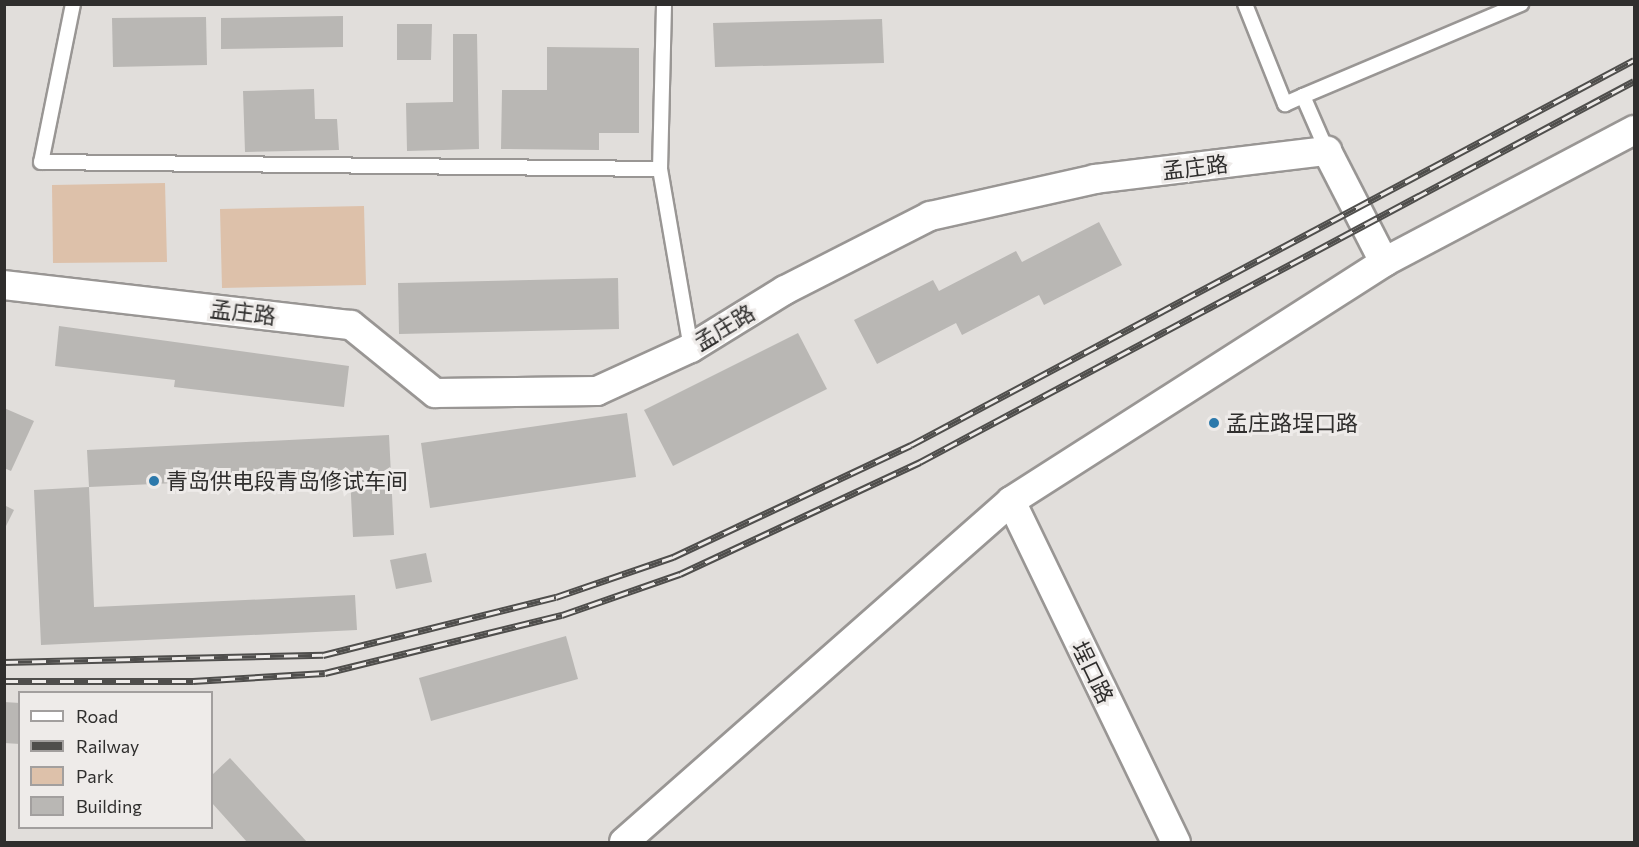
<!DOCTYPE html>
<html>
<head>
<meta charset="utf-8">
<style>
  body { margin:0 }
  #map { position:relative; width:1639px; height:847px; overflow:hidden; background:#e1dedb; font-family:Commissioner,"Noto Sans SC",sans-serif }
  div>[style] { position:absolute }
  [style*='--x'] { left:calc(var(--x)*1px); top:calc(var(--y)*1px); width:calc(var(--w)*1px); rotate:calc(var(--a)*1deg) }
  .green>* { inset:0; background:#ddc1aa }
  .building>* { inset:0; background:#b9b7b4 }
  .roads { filter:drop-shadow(2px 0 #999694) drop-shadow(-2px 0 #999694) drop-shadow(0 2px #999694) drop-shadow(0 -2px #999694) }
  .lane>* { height:14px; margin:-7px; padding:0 7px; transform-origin:7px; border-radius:7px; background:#fff }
  .street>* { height:28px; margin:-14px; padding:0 14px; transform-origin:14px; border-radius:14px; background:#fff }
  .rail>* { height:7px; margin-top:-3.5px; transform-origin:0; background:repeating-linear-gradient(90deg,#eeebe9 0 14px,#4f4e4c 0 28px); box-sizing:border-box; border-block:2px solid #4f4e4c }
  .dots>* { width:16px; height:16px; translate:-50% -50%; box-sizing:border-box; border:3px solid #eeebe9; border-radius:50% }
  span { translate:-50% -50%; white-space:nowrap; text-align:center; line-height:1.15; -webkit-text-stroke:6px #eeebe9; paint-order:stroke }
  .street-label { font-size:22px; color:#2f2e2d }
  .poi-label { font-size:22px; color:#2f2e2d }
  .left { translate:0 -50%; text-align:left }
  .frame { position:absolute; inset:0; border:6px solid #2f2e2d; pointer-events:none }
  .legend { position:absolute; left:18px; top:691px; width:195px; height:138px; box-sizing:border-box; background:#eeebe9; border:2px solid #a29f9e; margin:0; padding:8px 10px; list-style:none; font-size:18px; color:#2f2e2d }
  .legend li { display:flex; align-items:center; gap:12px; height:30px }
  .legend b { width:30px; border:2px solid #a29f9e }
</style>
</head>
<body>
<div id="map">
  <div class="green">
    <i style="clip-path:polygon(165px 183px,167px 262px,53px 263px,52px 185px)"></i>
    <i style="clip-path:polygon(364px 206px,366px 285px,222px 288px,220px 209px)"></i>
  </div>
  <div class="building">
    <i style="clip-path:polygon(343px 16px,343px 47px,221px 49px,221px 18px)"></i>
    <i style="clip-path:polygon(206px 17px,207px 65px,113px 67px,112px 18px)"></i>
    <i style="clip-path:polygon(882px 19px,884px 63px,715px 67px,713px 23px)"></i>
    <i style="clip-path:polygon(397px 24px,432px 24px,431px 60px,397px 60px)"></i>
    <i style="clip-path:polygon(453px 34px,477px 34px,479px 149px,407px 151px,406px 103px,453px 102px)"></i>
    <i style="clip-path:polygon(547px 47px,639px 48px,639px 133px,599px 133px,599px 150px,501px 149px,502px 90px,547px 90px)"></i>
    <i style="clip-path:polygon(314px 89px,315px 119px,337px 119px,339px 150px,245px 152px,243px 91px)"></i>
    <i style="clip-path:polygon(1099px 222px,1122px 265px,1044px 305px,1039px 295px,962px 335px,956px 323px,877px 364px,854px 320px,933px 280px,939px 291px,1016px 251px,1022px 262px)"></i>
    <i style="clip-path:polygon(618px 278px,619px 329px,399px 334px,398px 283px)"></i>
    <i style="clip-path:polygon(59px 326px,349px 366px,344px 407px,174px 387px,175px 380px,55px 366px)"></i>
    <i style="clip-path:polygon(798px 333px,827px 389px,673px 466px,644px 410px)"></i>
    <i style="clip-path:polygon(4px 408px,34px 421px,11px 471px,4px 468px)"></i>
    <i style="clip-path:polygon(627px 413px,636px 477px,430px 508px,421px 443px)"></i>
    <i style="clip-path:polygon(389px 435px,394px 535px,353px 537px,350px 475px,89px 487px,87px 450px)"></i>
    <i style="clip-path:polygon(89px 487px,94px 607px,355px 595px,357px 630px,41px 645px,34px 490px)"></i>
    <i style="clip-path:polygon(4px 505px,14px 510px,4px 530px)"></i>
    <i style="clip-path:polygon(426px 553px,432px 582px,396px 589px,390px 560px)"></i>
    <i style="clip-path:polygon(566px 636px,578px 679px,431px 721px,419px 678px)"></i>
    <i style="clip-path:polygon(4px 702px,20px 703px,20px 744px,4px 743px)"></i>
    <i style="clip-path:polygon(230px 758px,307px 842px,247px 842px,212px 803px,212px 775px)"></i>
  </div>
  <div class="roads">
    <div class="lane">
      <i style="--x:73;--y:4;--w:161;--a:101.4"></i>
      <i style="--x:41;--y:162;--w:619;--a:0.65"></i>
      <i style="--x:660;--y:169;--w:165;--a:-88.6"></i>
      <i style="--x:1245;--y:4;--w:108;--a:68.2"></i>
      <i style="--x:1285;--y:104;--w:20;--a:-24"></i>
      <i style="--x:1327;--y:151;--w:60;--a:-113.6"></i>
      <i style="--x:1303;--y:96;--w:237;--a:-22.9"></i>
      <i style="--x:660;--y:169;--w:182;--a:80.2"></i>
    </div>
    <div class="street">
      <i style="--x:4;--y:285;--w:349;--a:6.6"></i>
      <i style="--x:351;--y:325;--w:108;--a:39"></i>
      <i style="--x:435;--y:393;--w:162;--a:-0.7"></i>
      <i style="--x:597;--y:391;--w:103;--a:-24.6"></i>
      <i style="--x:691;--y:348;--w:110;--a:-31.7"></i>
      <i style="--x:785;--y:290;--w:163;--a:-27"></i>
      <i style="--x:930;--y:216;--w:169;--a:-12.6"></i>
      <i style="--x:1095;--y:179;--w:234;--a:-6.9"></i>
      <i style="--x:1327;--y:151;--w:125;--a:62.8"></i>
      <i style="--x:1011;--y:501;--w:379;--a:64.2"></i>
      <i style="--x:624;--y:842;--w:516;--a:-41.38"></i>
      <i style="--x:1011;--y:501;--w:443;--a:-32.6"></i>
      <i style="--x:1384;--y:262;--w:283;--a:-27.8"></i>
    </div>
  </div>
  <div class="rail">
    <i style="--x:4;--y:662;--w:319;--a:-1.3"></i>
    <i style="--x:323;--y:655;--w:240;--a:-14"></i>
    <i style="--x:556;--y:597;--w:124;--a:-18.9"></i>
    <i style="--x:673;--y:557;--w:263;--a:-25.2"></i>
    <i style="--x:911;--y:445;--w:819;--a:-28.04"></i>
    <i style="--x:4;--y:681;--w:189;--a:0"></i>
    <i style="--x:193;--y:681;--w:132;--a:-3.5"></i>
    <i style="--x:325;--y:673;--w:244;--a:-13.8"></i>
    <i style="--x:562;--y:615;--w:125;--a:-19.2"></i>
    <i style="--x:680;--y:574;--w:265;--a:-25"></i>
    <i style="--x:920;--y:462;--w:809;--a:-28.08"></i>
  </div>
  <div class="dots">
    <i style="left:1214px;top:423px;background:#2c79ab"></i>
    <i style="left:154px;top:481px;background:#2c79ab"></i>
  </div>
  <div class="street-label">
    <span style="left:1195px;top:167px;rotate:-7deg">孟庄路</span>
    <span style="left:243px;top:312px;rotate:7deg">孟庄路</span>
    <span style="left:724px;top:327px;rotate:-31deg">孟庄路</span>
    <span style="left:1093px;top:672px;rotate:64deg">埕口路</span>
  </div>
  <div class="poi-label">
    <span class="left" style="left:1226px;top:423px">孟庄路埕口路</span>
    <span class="left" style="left:166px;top:481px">青岛供电段青岛修试车间</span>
  </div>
  <div class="frame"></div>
  <ul class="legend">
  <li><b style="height:8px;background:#fff"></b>Road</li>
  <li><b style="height:8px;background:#4f4e4c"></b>Railway</li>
  <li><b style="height:16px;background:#ddc1aa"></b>Park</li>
  <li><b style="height:16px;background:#b9b7b4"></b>Building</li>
  </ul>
</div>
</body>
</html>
